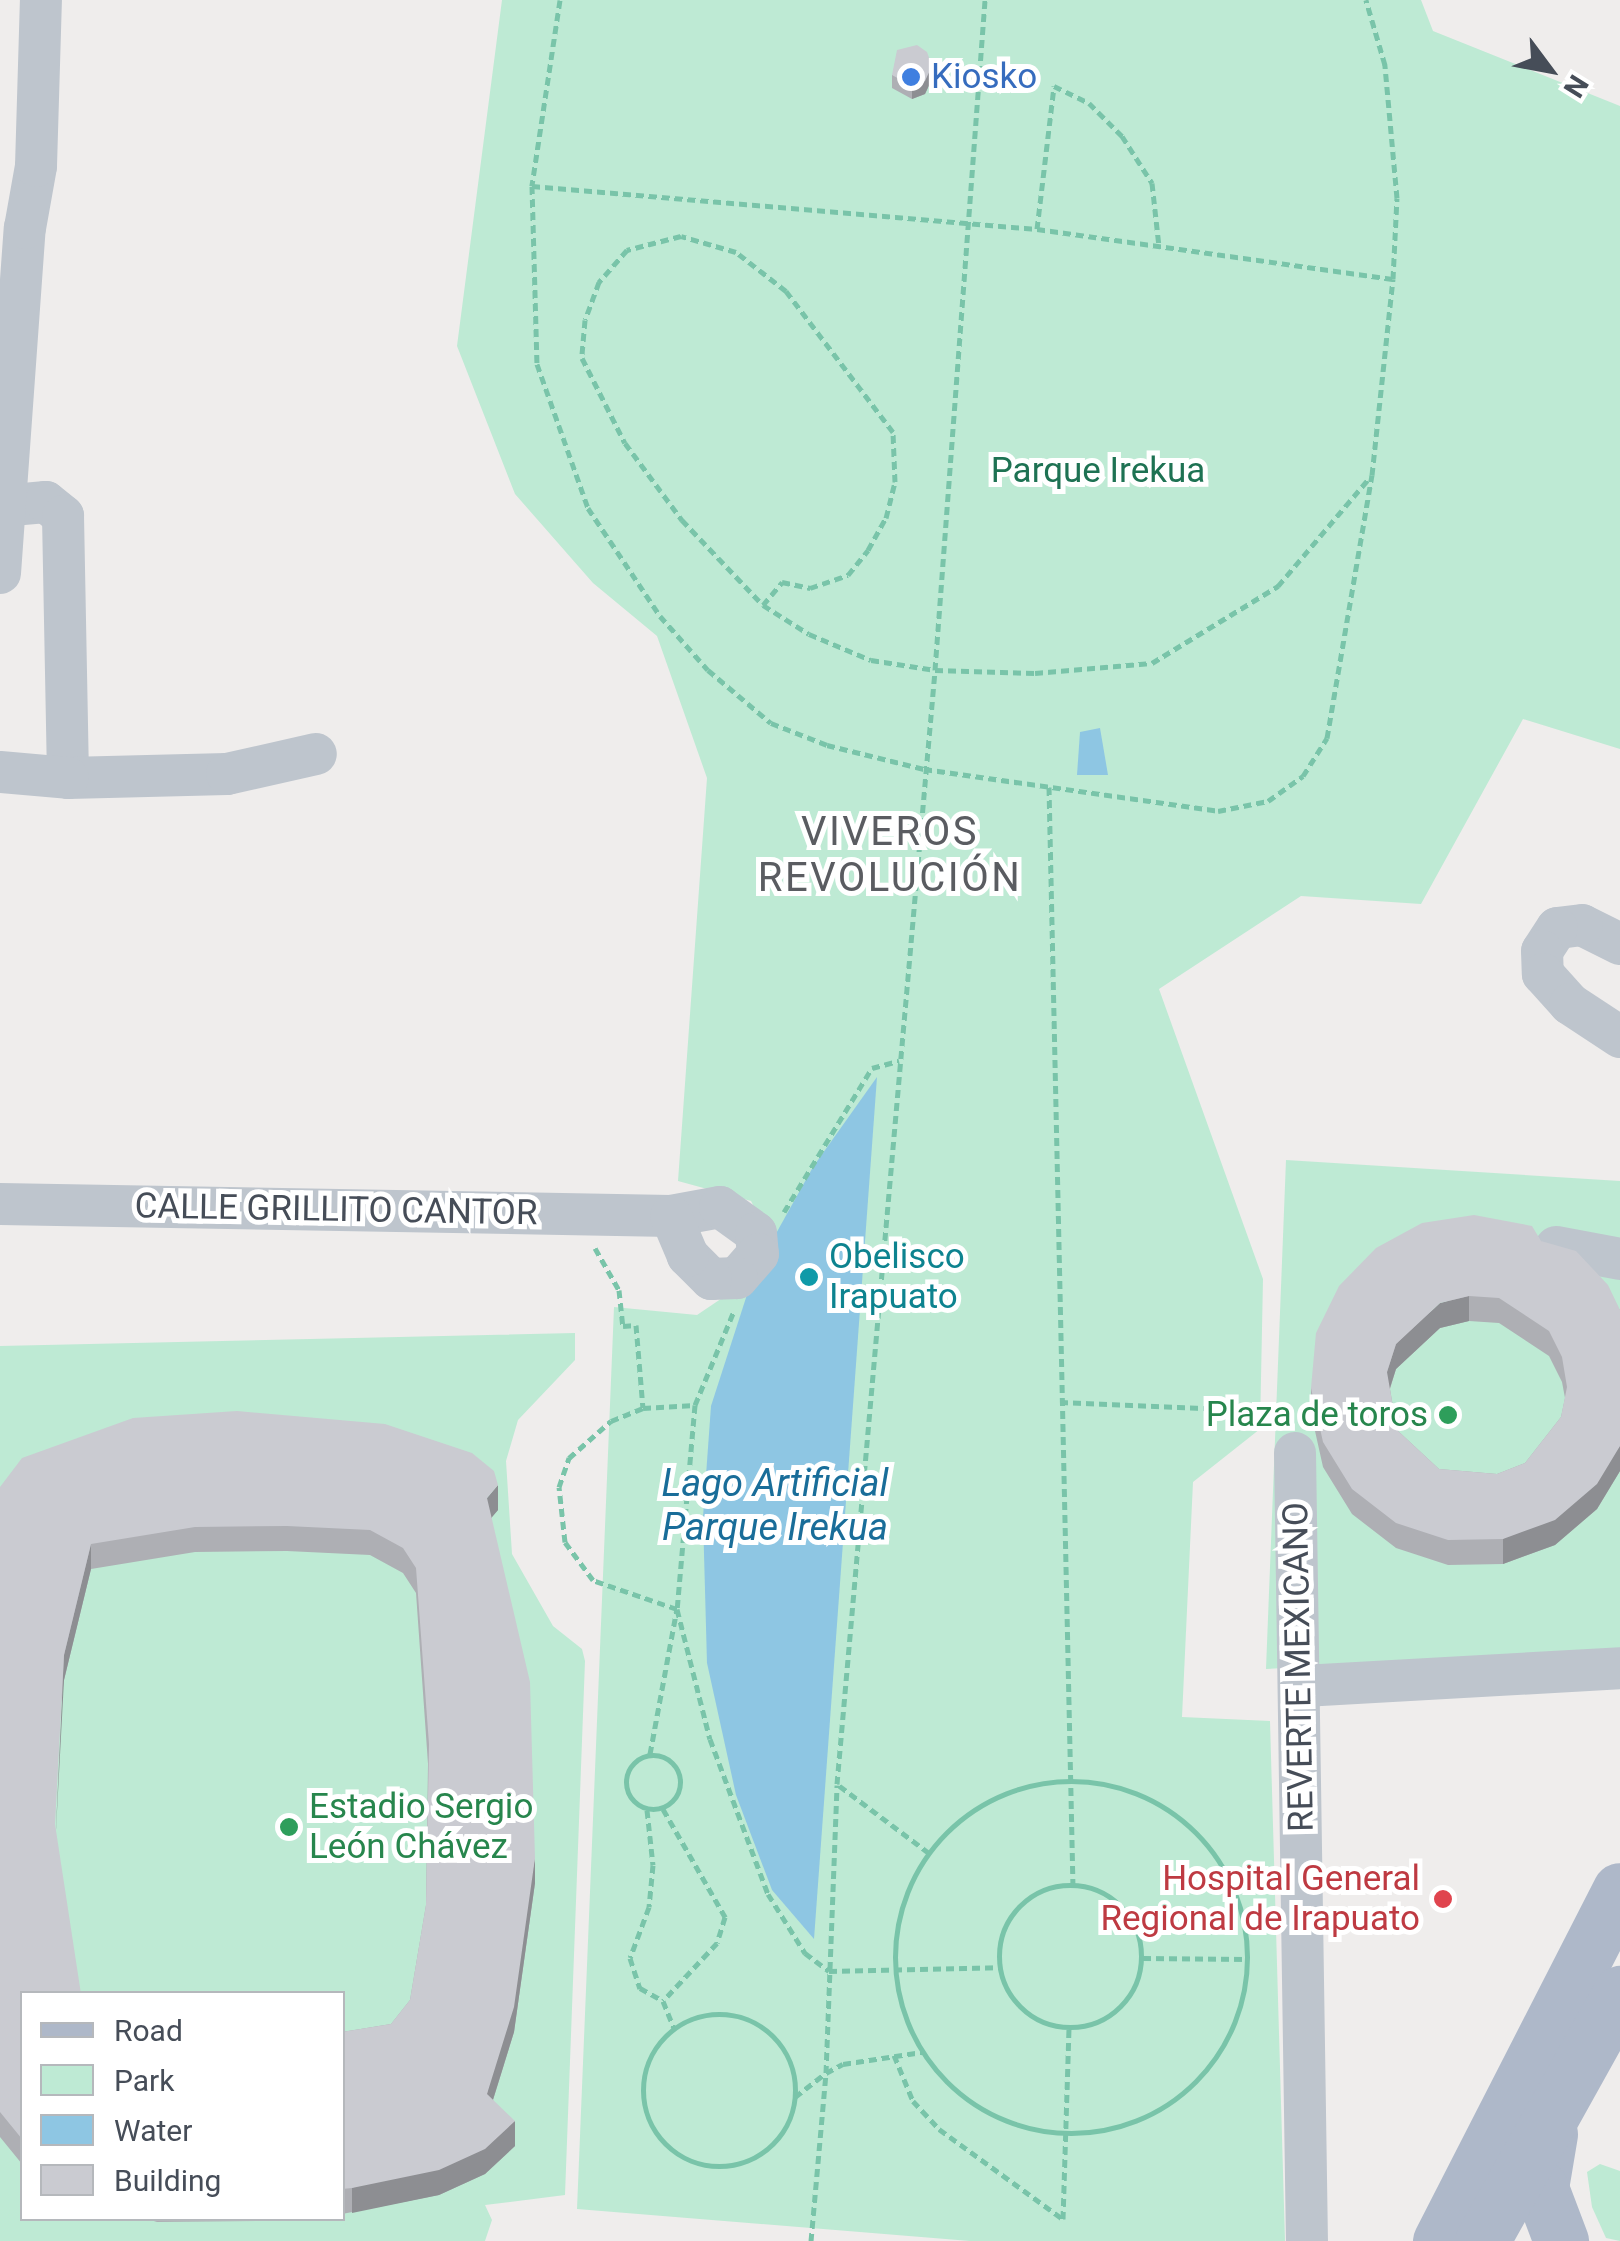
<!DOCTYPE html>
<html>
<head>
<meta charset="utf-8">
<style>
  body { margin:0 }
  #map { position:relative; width:1620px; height:2241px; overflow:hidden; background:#efedec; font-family:Roboto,sans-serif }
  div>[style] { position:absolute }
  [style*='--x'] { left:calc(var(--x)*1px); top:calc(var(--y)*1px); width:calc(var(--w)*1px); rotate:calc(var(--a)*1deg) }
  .green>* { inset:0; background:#beead4 }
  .water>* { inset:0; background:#8ec6e3 }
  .path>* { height:5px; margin-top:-2.5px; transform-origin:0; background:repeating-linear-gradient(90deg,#79c4a9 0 8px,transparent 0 13px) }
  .path>.ring { margin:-2.5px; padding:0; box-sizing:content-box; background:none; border:5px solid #79c4a9; border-radius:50% }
  .minor>* { height:42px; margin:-21px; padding:0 21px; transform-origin:21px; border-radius:21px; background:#bec5cd }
  .major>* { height:55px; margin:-27.5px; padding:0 27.5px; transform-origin:27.5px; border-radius:27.5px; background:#aeb8c9 }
  .wall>* { inset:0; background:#aeafb4 }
  .shaded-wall>* { inset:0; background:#8d8e92 }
  .building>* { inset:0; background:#cacbd1 }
  .dots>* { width:28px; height:28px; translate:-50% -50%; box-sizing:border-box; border:5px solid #fff; border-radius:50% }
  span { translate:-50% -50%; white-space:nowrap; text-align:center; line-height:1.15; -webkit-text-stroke:10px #fff; paint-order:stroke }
  .shop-label { font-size:35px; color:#366cbe }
  .left { translate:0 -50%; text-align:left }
  .park-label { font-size:35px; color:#1e7253 }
  .street-label { font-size:35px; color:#464d58 }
  .culture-label { font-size:35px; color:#0d838f }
  .leisure-label { font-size:35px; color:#27864d }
  .right { translate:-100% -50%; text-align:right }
  .health-label { font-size:35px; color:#be3a42 }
  .water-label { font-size:38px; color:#196d99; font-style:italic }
  .quarter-label { font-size:40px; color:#5a5c61; letter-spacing:2.5px }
  .legend { position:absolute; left:20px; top:1991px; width:325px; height:230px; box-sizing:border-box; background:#fff; border:2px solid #b5b8bc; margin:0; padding:12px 18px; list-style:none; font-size:30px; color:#464d58 }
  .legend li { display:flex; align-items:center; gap:20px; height:50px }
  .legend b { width:50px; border:2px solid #b5b8bc }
  .north { position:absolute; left:1500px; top:20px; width:100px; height:100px; -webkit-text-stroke:8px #fff; paint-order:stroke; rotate:122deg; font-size:28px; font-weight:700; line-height:40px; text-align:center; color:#464d58 }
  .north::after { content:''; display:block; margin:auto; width:35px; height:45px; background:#464d58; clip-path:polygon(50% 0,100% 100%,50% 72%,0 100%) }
</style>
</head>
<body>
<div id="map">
  <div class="green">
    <i style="clip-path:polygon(502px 0,1421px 0,1433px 31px,1620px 106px,1620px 749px,1523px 719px,1421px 904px,1301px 896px,1159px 989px,1263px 1279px,1260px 1429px,1193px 1482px,1182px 1717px,1270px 1721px,1285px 2241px,970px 2241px,577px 2209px,614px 1307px,697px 1315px,746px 1282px,769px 1236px,751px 1201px,678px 1181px,707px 778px,657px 636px,593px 583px,515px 494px,457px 346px)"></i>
    <i style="clip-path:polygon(1286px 1160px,1620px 1181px,1620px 1649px,1266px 1669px)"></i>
    <i style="clip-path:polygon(evenodd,575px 1333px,575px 1360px,518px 1420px,506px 1461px,512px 1554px,553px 1626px,582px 1649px,585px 1661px,565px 2195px,485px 2205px,492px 2220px,485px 2241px,0 2241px,0 1346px,575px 1333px,22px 1994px,342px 1994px,342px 2218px,22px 2218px,22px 1994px)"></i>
    <i style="clip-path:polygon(1600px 2164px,1620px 2171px,1620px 2241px,1606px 2238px,1592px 2207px,1587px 2172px)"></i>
  </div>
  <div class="water">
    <i style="clip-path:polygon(1100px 728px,1108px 775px,1077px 775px,1080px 732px)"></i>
    <i style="clip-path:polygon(877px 1077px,814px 1939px,772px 1890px,736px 1795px,707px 1663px,703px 1517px,711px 1406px,754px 1273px,813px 1167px)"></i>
  </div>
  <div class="path">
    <i style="--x:560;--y:0;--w:188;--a:98.6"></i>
    <i style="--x:532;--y:186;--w:178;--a:88.4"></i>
    <i style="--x:537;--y:364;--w:153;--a:70.5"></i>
    <i style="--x:588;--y:508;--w:130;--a:56.3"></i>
    <i style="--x:660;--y:616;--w:72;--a:48.4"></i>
    <i style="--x:708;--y:670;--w:82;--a:40.1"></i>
    <i style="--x:771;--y:723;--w:60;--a:21.4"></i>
    <i style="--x:827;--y:745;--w:100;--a:13.9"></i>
    <i style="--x:924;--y:769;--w:297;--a:8.1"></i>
    <i style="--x:1218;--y:811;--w:51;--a:-11.3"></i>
    <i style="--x:1268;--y:801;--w:43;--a:-35.5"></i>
    <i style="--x:1303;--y:776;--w:45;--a:-57.7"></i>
    <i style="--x:1327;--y:738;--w:267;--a:-80.3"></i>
    <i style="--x:1372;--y:475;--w:197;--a:-83.9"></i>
    <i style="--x:1393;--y:279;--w:81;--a:-87.2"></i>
    <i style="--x:1397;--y:198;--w:134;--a:-95.2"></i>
    <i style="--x:1385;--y:65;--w:68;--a:-106.3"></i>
    <i style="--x:532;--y:186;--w:507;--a:4.87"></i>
    <i style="--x:1037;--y:229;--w:359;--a:8"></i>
    <i style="--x:1037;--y:229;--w:144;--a:-83.2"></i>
    <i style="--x:1054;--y:86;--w:39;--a:26"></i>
    <i style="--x:1089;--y:103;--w:47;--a:45"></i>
    <i style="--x:1122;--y:136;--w:56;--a:57.4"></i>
    <i style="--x:1152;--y:183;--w:63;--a:83.7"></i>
    <i style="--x:763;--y:605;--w:30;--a:-50"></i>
    <i style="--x:782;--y:582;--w:29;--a:12"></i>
    <i style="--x:810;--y:588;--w:40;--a:-18.9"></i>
    <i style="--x:848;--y:575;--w:32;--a:-51"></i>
    <i style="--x:868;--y:550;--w:37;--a:-61"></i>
    <i style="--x:886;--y:518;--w:37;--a:-76"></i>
    <i style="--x:895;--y:482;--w:50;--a:-92.3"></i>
    <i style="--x:893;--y:432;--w:177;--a:-127.2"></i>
    <i style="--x:786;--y:291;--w:63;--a:-142"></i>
    <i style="--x:736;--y:252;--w:57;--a:-163.8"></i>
    <i style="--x:681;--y:236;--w:56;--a:165.5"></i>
    <i style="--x:627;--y:250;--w:43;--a:131.2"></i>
    <i style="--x:599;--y:282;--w:40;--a:110.2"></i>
    <i style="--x:585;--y:320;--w:38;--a:95"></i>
    <i style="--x:582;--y:358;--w:95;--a:63.2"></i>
    <i style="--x:625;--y:443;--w:96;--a:53.5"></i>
    <i style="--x:682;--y:520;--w:117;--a:46.4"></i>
    <i style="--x:763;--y:605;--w:54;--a:32.2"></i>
    <i style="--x:809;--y:634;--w:67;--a:22.8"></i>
    <i style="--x:871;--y:660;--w:65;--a:8.9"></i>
    <i style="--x:935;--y:670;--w:100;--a:1.7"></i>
    <i style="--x:1035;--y:673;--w:117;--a:-4.9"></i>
    <i style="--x:1152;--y:663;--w:148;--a:-31.4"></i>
    <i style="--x:1278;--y:586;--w:143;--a:-49.8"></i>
    <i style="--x:1049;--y:787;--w:1097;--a:88.75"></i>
    <i style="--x:784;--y:1212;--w:169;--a:-58.6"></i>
    <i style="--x:872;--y:1068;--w:28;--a:-15"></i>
    <i style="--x:595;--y:1248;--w:48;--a:60.3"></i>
    <i style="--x:619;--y:1290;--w:36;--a:84"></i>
    <i style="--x:623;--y:1326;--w:13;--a:-4"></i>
    <i style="--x:636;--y:1325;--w:83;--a:85.2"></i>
    <i style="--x:1060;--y:1402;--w:166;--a:2.4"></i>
    <i style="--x:1226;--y:1409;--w:38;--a:9"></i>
    <i style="--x:1264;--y:1415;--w:17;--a:36"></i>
    <i style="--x:695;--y:1405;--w:205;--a:95"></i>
    <i style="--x:677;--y:1609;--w:134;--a:75.8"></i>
    <i style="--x:710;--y:1739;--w:165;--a:69.5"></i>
    <i style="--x:768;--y:1894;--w:70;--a:57.9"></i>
    <i style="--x:805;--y:1953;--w:30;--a:37"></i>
    <i style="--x:829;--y:1971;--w:170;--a:-1.3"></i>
    <i style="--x:650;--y:1754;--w:147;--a:-79.5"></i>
    <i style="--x:677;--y:1609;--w:89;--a:-161"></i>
    <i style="--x:593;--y:1580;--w:47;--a:-126.4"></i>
    <i style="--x:565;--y:1542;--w:55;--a:-96.2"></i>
    <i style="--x:559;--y:1487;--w:31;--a:-71"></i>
    <i style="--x:569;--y:1458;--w:56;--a:-41.4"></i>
    <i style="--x:611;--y:1421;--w:35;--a:-22"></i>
    <i style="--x:643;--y:1408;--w:52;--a:-3.3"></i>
    <i style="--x:695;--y:1405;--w:102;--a:-67.5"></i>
    <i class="ring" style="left:626px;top:1755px;width:49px;height:49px"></i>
    <i class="ring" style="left:895px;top:1781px;width:347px;height:347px"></i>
    <i style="--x:663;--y:1809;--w:125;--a:60.1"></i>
    <i style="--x:725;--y:1917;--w:27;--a:107"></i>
    <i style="--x:717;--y:1943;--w:79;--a:133"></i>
    <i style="--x:647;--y:1810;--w:55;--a:83.8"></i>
    <i style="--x:653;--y:1865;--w:42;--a:95.4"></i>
    <i style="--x:649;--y:1907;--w:54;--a:110.4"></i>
    <i style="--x:630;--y:1958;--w:32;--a:72"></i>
    <i style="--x:640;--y:1988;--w:26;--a:29"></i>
    <i style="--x:663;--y:2001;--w:29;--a:68"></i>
    <i style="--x:929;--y:1853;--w:115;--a:-143.1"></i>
    <i style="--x:837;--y:1784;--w:1118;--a:-84.97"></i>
    <i style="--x:935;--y:670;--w:672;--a:-85.73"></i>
    <i class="ring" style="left:999px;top:1885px;width:137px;height:137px"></i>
    <i style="--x:1143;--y:1958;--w:104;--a:0.6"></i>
    <i class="ring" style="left:643px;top:2014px;width:147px;height:147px"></i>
    <i style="--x:894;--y:2055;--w:50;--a:67.6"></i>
    <i style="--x:913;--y:2101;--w:38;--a:47"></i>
    <i style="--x:939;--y:2129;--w:153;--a:36"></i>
    <i style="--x:795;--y:2097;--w:39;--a:-38"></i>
    <i style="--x:826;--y:2073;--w:288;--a:-87.8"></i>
    <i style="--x:1063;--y:2219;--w:191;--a:-88.2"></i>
    <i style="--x:811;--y:2241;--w:169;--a:-84.9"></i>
    <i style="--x:826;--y:2073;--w:19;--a:-28"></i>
    <i style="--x:843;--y:2064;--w:80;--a:-8.6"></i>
  </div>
  <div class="minor">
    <i style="--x:0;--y:506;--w:46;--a:-5"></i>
    <i style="--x:46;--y:502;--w:22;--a:39"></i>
    <i style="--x:63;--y:516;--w:262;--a:88.9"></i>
    <i style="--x:68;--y:778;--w:159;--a:-1.4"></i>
    <i style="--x:227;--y:774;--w:91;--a:-12.7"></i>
    <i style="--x:0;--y:573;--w:346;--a:-85.9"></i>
    <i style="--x:25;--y:228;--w:63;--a:-79.9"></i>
    <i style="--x:36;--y:166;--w:166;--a:-88.3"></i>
    <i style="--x:0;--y:772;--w:68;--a:5"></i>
    <i style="--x:1620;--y:944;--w:42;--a:-153.4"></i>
    <i style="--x:1582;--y:925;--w:25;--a:173"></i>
    <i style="--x:1557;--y:928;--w:27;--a:123"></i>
    <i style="--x:1542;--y:951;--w:23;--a:88"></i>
    <i style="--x:1543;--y:974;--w:40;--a:48"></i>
    <i style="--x:1570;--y:1004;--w:60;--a:33.4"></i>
    <i style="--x:0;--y:1204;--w:671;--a:1.02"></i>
    <i style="--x:671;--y:1216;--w:50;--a:-10.4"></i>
    <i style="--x:720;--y:1207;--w:44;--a:35.8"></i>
    <i style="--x:756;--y:1233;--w:21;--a:85"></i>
    <i style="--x:758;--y:1254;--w:32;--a:131"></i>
    <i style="--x:737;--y:1278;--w:26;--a:178"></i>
    <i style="--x:711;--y:1279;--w:33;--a:-135"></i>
    <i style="--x:688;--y:1256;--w:43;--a:-113"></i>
    <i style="--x:1556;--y:1247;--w:65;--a:10.6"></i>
    <i style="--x:1295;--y:1453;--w:788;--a:89.13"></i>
    <i style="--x:1303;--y:1686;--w:318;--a:-3.2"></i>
  </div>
  <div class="major">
    <i style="--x:1550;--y:2134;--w:55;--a:99.5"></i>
    <i style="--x:1541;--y:2188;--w:57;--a:69.3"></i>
    <i style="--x:1440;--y:2241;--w:394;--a:-62.9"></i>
    <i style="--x:1482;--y:2241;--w:284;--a:-60.9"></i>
  </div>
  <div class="wall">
    <i style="clip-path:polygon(892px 75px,932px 79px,925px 94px,912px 99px,892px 88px)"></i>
    <i style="clip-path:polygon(evenodd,1541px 1241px,1620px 1310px,1620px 1471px,1597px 1509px,1555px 1545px,1503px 1564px,1448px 1565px,1396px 1548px,1352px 1514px,1323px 1467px,1311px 1413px,1311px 1388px,1541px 1241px,1469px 1321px,1499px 1323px,1549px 1356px,1562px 1382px,1565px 1398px,1561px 1417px,1525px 1463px,1497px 1474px,1439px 1469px,1397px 1430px,1390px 1389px,1396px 1369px,1440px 1328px,1469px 1321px)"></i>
    <i style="clip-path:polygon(0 1487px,498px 1510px,491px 1518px,535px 1883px,514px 2032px,493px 2100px,515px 2146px,485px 2174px,439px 2195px,342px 2214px,342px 2032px,391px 2024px,410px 2000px,426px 1905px,428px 1764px,416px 1593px,403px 1573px,370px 1555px,287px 1551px,195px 1552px,91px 1569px,64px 1680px,22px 1994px,22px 2164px,0 2137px)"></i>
    <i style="clip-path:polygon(144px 2218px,288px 2218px,259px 2221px,157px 2222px)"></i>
  </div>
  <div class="shaded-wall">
    <i style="clip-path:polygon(932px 66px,932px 79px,925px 94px,912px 99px,912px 86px)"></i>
    <i style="clip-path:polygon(1469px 1296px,1469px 1321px,1440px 1328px,1396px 1369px,1387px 1397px,1387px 1372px,1396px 1344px,1440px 1303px)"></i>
    <i style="clip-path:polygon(1620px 1446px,1620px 1471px,1597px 1509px,1555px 1545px,1503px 1564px,1503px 1539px)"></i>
    <i style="clip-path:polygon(498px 1485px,498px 1510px,487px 1523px,487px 1498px)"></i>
    <i style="clip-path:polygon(91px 1544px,91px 1569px,64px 1680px,55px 1849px,64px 1655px)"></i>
    <i style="clip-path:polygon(535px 1858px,535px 1883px,514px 2032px,487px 2119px,487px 2094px)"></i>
    <i style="clip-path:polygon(515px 2121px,515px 2146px,485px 2174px,439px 2195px,352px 2213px,352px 2188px)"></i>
  </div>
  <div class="building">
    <i style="clip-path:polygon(917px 45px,927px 52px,932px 66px,925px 81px,912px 86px,892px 75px,897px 50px)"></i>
    <i style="clip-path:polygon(evenodd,1474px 1215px,1532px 1226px,1541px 1241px,1576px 1251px,1608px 1285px,1620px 1310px,1620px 1446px,1597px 1484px,1555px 1520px,1503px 1539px,1448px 1540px,1396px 1523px,1352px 1489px,1323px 1442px,1311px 1388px,1316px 1333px,1339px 1286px,1376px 1248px,1422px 1223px,1474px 1215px,1469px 1296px,1499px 1298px,1549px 1331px,1562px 1357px,1567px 1387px,1561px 1417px,1525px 1463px,1497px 1474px,1439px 1469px,1397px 1430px,1387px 1372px,1396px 1344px,1440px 1303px,1469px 1296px)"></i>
    <i style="clip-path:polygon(237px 1411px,385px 1424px,472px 1453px,494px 1471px,498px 1485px,487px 1498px,530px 1682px,535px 1858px,514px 2007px,487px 2094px,515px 2121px,485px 2149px,439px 2170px,352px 2188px,342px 2189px,342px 2032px,391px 2024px,410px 2000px,426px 1905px,429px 1744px,416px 1568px,403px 1548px,370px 1530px,287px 1526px,195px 1527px,91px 1544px,64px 1655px,55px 1824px,81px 1994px,22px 1994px,22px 2139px,0 2112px,0 1487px,22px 1458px,133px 1418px)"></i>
  </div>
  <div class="dots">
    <i style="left:911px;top:77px;background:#3f7fe0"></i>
    <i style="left:809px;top:1277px;background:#0f9aa8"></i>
    <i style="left:1448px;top:1415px;background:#2e9e5b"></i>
    <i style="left:289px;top:1827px;background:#2e9e5b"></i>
    <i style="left:1443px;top:1899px;background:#e0444e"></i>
  </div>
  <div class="shop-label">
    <span class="left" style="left:931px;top:77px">Kiosko</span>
  </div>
  <div class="park-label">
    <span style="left:1098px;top:471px">Parque Irekua</span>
  </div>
  <div class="street-label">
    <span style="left:336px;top:1210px;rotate:1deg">CALLE GRILLITO CANTOR</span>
    <span style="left:1299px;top:1667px;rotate:-91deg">REVERTE MEXICANO</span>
  </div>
  <div class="culture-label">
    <span class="left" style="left:829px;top:1277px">Obelisco<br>Irapuato</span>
  </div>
  <div class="leisure-label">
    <span class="right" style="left:1428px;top:1415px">Plaza de toros</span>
    <span class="left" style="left:309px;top:1827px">Estadio Sergio<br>León Chávez</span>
  </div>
  <div class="health-label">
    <span class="right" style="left:1420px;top:1899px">Hospital General<br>Regional de Irapuato</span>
  </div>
  <div class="water-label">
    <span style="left:775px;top:1506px">Lago Artificial<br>Parque Irekua</span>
  </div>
  <div class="quarter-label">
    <span style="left:890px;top:855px">VIVEROS<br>REVOLUCIÓN</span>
  </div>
  <ul class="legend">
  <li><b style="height:12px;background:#aeb8c9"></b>Road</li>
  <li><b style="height:28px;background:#beead4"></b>Park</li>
  <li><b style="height:28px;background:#8ec6e3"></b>Water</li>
  <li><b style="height:28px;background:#cacbd1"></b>Building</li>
  </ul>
  <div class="north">N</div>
</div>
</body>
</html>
